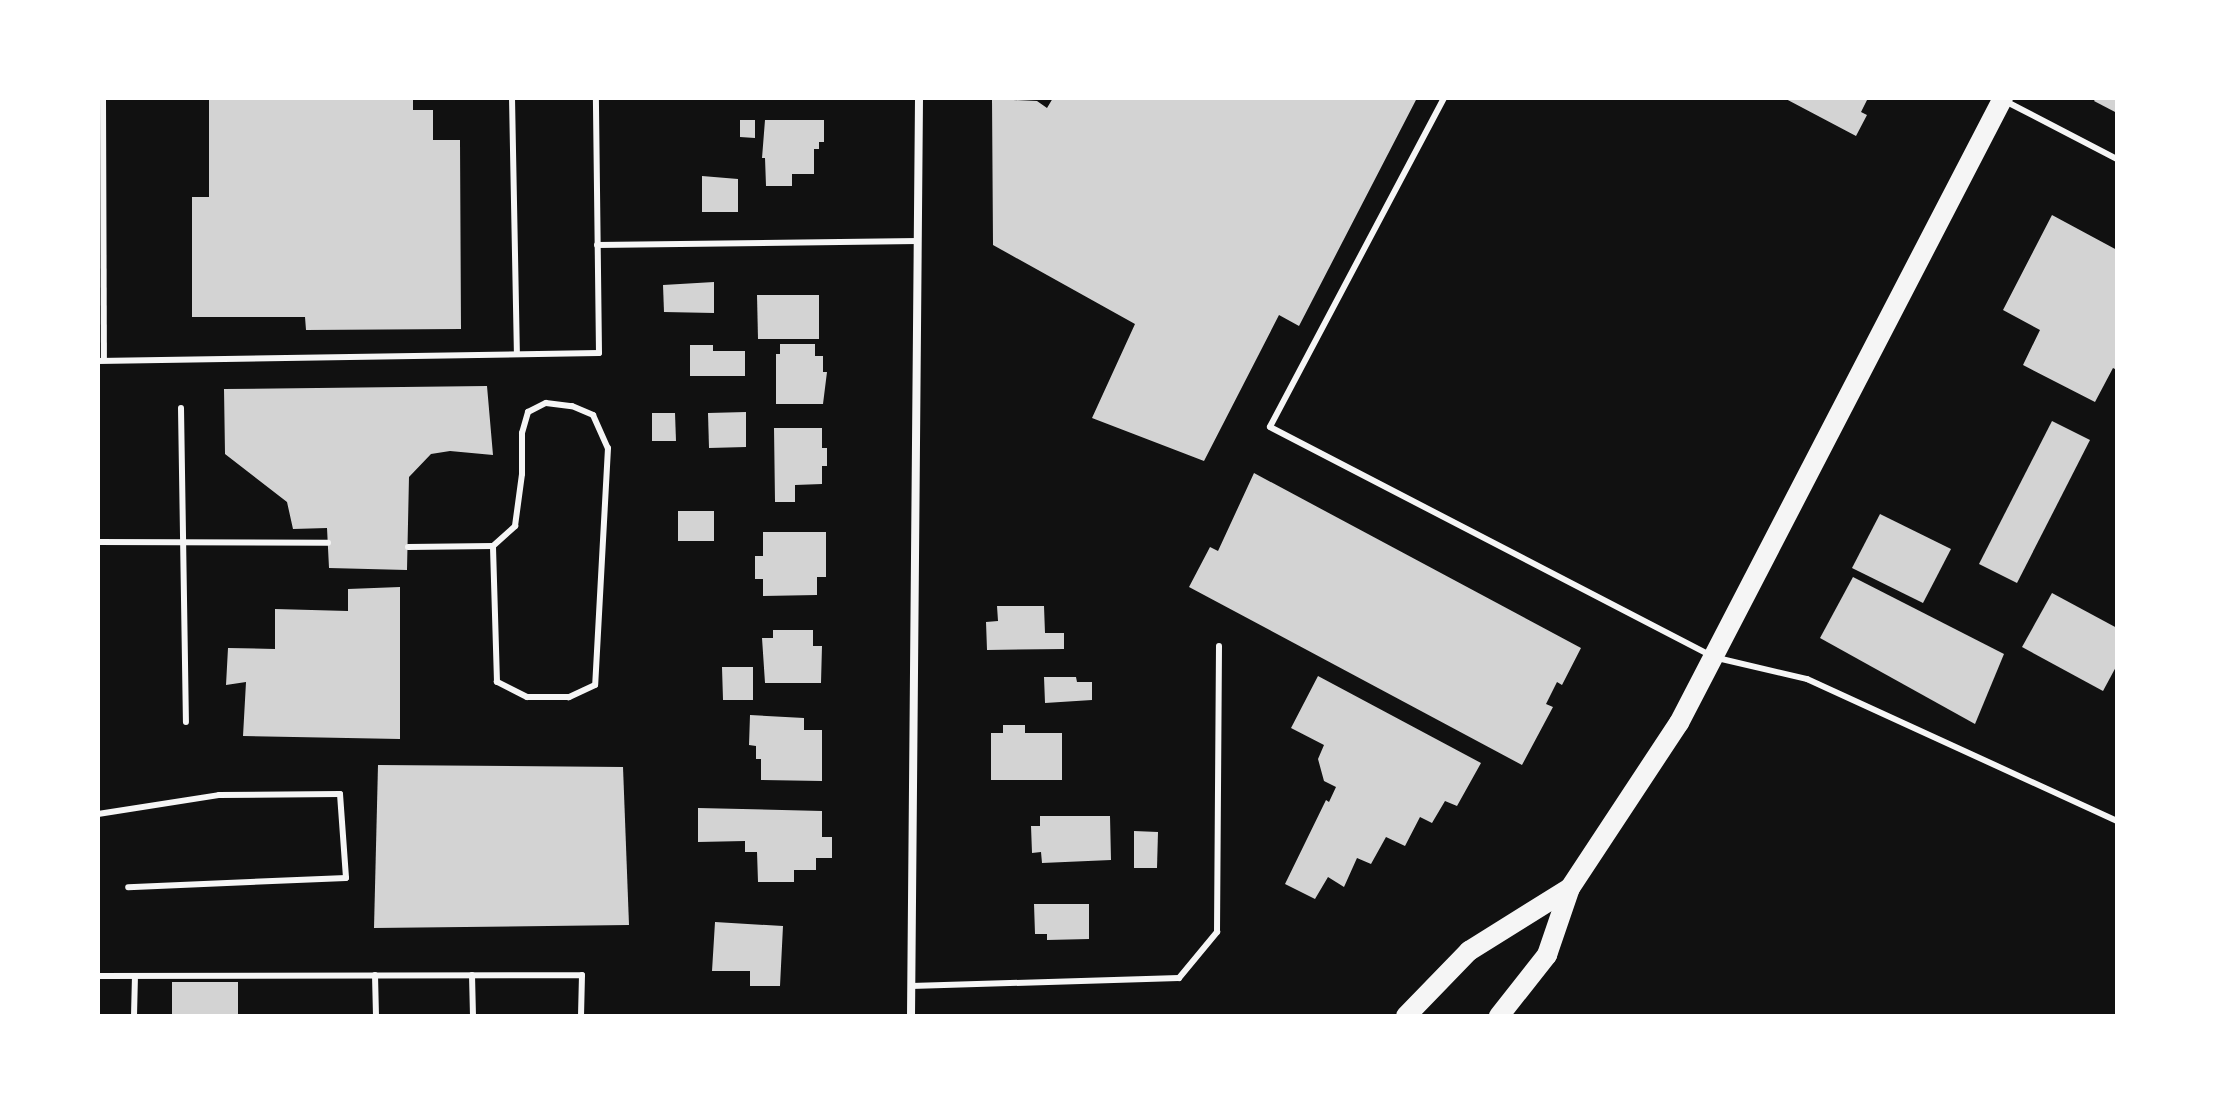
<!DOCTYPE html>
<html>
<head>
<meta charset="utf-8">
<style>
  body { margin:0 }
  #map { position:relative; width:2215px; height:1114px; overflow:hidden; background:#111; font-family:"Times New Roman",serif }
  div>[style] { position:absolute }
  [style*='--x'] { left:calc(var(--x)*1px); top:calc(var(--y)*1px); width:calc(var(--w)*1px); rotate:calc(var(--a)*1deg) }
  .building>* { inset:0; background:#d3d3d3 }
  .service>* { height:6px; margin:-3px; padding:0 3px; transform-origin:3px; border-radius:3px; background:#f5f5f5 }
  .minor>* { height:8px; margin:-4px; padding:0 4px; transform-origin:4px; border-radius:4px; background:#f5f5f5 }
  .primary>* { height:20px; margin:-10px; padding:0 10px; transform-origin:10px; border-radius:10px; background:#f5f5f5 }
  span { translate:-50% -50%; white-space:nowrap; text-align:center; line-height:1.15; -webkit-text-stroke:6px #fff; paint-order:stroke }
  .frame { position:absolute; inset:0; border:100px solid #fff; pointer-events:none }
</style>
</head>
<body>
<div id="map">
  <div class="building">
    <i style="clip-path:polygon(209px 98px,413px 98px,413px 110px,433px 110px,433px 140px,460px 140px,461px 329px,306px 330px,305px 317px,192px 317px,192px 197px,209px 197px)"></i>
    <i style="clip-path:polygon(1053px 98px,1417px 98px,1299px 326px,1279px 315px,1204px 461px,1092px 418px,1135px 324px,993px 245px,992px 99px,1037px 101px,1047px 108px)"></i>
    <i style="clip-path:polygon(1784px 98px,1868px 98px,1861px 112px,1867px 115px,1856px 136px)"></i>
    <i style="clip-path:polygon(2096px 98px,2117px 98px,2117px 113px,2094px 101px)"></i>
    <i style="clip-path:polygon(740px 120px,755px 120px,755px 138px,740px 137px)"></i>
    <i style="clip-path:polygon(765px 120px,824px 120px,824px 142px,819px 142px,819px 149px,814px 149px,814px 174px,792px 174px,792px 186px,766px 186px,765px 158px,762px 158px)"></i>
    <i style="clip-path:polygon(702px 176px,738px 179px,738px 212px,702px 212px)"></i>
    <i style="clip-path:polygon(2052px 215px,2117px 250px,2117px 370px,2113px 368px,2095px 402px,2023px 365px,2040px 330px,2003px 310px)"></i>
    <i style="clip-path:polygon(714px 282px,714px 313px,664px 312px,663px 285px)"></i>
    <i style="clip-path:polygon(757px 295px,819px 295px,819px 339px,758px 339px)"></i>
    <i style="clip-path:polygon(780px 344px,815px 344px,815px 356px,823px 356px,823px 372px,827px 372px,823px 404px,776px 404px,776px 354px,780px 354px)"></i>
    <i style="clip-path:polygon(690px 345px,713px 345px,713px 351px,745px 351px,745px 376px,690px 376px)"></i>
    <i style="clip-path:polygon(487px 386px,493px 455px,450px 451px,431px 454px,409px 477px,407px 570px,329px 568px,327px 528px,293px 529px,287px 502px,225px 454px,224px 389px)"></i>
    <i style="clip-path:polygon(746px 412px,746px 447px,709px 448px,708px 413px)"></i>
    <i style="clip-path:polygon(652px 413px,675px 413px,676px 441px,652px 441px)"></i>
    <i style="clip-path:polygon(2052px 421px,2090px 440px,2017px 583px,1979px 564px)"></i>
    <i style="clip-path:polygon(774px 428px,822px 428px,822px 448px,827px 448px,827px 466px,822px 466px,822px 484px,795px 485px,795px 502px,775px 502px)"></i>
    <i style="clip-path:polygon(1254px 473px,1581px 648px,1562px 685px,1557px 682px,1546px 704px,1553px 707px,1522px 765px,1189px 587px,1210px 547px,1218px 551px)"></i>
    <i style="clip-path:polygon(678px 511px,714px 511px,714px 541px,678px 541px)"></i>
    <i style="clip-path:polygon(1880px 514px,1951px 549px,1923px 603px,1852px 568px)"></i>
    <i style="clip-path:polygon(763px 532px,826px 532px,826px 577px,817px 577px,817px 595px,763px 596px,763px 579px,755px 579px,755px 556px,763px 556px)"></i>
    <i style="clip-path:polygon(1853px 577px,2004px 654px,1975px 724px,1820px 638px)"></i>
    <i style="clip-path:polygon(400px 587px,400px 739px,243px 736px,246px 682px,226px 685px,228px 648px,275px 649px,275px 609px,348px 611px,348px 589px)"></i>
    <i style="clip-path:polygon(2052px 593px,2117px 628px,2117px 665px,2103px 691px,2022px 647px)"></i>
    <i style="clip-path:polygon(997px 606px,1044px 606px,1045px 633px,1064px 633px,1064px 649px,987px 650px,986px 622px,998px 621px)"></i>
    <i style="clip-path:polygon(773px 630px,813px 630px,813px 646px,822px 646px,821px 683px,765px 683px,762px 638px,773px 638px)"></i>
    <i style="clip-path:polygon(722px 667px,753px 667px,753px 700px,723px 700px)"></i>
    <i style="clip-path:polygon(1318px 676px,1481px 763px,1457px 806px,1445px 801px,1432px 823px,1420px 817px,1405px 846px,1386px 837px,1371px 864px,1357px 858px,1344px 887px,1328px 877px,1315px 899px,1285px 884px,1326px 800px,1329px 802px,1336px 787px,1324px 781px,1318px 759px,1324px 745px,1291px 728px)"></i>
    <i style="clip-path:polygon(1044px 677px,1076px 677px,1077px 682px,1092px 682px,1092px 700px,1045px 703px)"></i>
    <i style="clip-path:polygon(750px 715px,804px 718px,804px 730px,822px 730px,822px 781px,761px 780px,761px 759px,756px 759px,756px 746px,749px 745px)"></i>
    <i style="clip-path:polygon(1003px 725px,1025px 725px,1025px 733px,1062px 733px,1062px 780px,991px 780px,991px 733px,1003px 733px)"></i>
    <i style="clip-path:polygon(378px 765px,623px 767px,629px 925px,374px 928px)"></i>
    <i style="clip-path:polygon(698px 808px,822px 811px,822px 837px,832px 837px,832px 858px,816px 858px,816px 870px,794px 870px,794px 882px,758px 882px,757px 852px,745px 852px,745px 841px,698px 842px)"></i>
    <i style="clip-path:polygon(1040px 816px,1110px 816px,1111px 860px,1042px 863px,1041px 852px,1032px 853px,1031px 826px,1040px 826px)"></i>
    <i style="clip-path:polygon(1134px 831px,1158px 832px,1157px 868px,1134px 868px)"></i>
    <i style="clip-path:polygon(1034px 904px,1089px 904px,1089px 939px,1047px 940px,1047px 934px,1035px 934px)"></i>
    <i style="clip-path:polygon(715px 922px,783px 926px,780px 986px,750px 986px,750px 971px,712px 971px)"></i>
    <i style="clip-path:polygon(172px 982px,238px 982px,238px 1016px,172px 1016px)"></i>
  </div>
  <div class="service">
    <i style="--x:103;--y:98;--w:262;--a:89.8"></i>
    <i style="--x:512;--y:98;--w:256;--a:88.9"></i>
    <i style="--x:1444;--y:98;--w:372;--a:117.9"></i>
    <i style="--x:1270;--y:427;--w:499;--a:27.4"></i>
    <i style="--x:1713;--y:657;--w:97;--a:13.2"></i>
    <i style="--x:1807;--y:679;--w:341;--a:24.6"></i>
    <i style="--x:2007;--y:102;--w:124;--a:27.4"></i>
    <i style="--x:597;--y:245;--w:321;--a:-0.7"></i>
    <i style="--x:98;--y:361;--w:501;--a:-0.91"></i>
    <i style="--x:599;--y:353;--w:255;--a:-90.7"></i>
    <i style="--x:181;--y:408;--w:314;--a:89.1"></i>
    <i style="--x:98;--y:542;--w:230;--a:0.2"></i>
    <i style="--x:408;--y:547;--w:85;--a:-0.7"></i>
    <i style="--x:493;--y:546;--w:30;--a:-42"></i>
    <i style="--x:515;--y:526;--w:52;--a:-82.3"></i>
    <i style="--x:522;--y:474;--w:41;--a:-90"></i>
    <i style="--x:522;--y:433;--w:22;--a:-74"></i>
    <i style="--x:528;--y:412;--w:20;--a:-27"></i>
    <i style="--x:546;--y:403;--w:26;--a:7"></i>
    <i style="--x:572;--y:406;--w:23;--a:23"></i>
    <i style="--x:593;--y:415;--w:36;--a:66"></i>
    <i style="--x:608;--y:448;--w:237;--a:93.1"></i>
    <i style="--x:595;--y:685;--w:29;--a:155"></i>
    <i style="--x:569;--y:697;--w:42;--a:180"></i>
    <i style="--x:527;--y:697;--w:34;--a:-153"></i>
    <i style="--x:497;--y:682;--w:136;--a:-91.7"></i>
    <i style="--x:98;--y:814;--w:122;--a:-8.9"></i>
    <i style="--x:219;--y:795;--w:121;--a:-0.5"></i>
    <i style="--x:340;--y:794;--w:84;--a:85.9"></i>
    <i style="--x:346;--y:878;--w:218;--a:177.6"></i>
    <i style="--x:375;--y:975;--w:41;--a:88.6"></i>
    <i style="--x:472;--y:975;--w:41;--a:88.6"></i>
    <i style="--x:98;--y:976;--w:484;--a:-0.1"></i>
    <i style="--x:582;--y:975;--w:41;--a:91.4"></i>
    <i style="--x:911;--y:986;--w:268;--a:-1.7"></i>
    <i style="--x:1179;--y:978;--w:60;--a:-50.4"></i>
    <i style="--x:1217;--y:932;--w:286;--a:-89.6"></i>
    <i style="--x:134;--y:1016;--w:40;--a:-88.6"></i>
  </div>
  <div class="minor">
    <i style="--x:911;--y:1016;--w:918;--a:-89.5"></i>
  </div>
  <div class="primary">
    <i style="--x:1406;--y:1016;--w:91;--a:-45.9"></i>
    <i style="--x:1469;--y:951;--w:119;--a:-32"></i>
    <i style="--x:1499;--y:1016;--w:78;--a:-51.8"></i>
    <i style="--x:1547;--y:955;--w:71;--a:-71.1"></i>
    <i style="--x:1570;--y:888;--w:198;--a:-56.6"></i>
    <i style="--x:1679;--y:723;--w:704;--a:-62.6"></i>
  </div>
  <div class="frame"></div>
</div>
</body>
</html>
